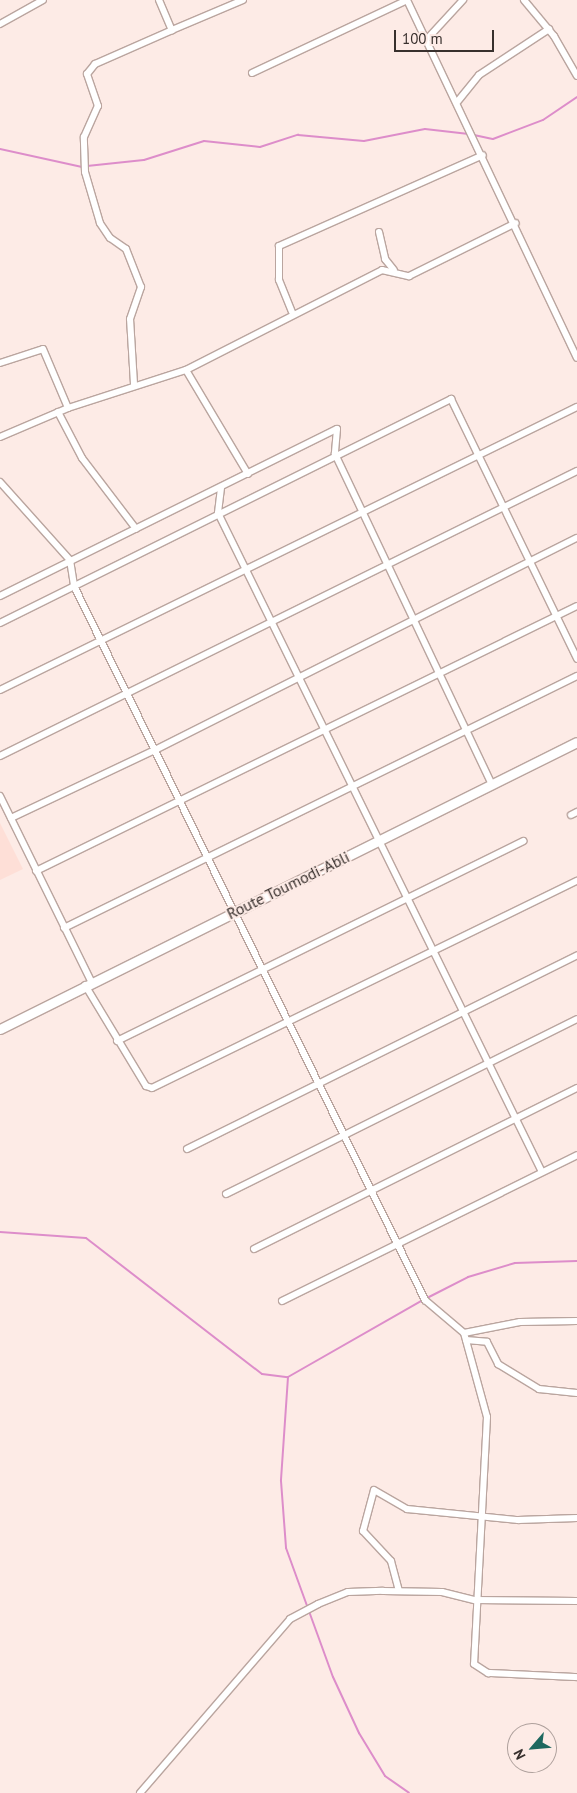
<!DOCTYPE html>
<html>
<head>
<meta charset="utf-8">
<style>
  body { margin:0 }
  #map { position:relative; width:577px; height:1793px; overflow:hidden; background:#fdebe6; font-family:"PT Sans",sans-serif }
  div>[style] { position:absolute }
  [style*='--x'] { left:calc(var(--x)*1px); top:calc(var(--y)*1px); width:calc(var(--w)*1px); rotate:calc(var(--a)*1deg) }
  .built>* { inset:0; background:#fedfd7 }
  .stream>* { height:2px; margin:-1px; padding:0 1px; transform-origin:1px; border-radius:1px; background:#dd8dca }
  .roads { filter:drop-shadow(1px 0 #baa59f) drop-shadow(-1px 0 #baa59f) drop-shadow(0 1px #baa59f) drop-shadow(0 -1px #baa59f) }
  .street>* { height:6px; margin:-3px; padding:0 3px; transform-origin:3px; border-radius:3px; background:#fff }
  .secondary>* { height:9px; margin:-4.5px; padding:0 4.5px; transform-origin:4.5px; border-radius:4.5px; background:#fff }
  span { translate:-50% -50%; white-space:nowrap; text-align:center; line-height:1.15; -webkit-text-stroke:4px #fdebe6; paint-order:stroke }
  .street-label { font-size:16px; color:#38302d }
  .north { position:absolute; left:507px; top:1723px; width:50px; height:50px; box-sizing:border-box; background:#fdebe6; border:1px solid #aea09c; border-radius:50%; rotate:243deg; font-size:14px; font-weight:700; line-height:20px; text-align:center; color:#38302d }
  .north::after { content:''; display:block; margin:auto; width:18px; height:22px; background:#1e685f; clip-path:polygon(50% 0,100% 100%,50% 72%,0 100%) }
  .scale { position:absolute; left:394px; top:30px; width:100px; height:22px; box-sizing:border-box; border:2px solid #38302d; border-top:0; padding-left:6px; font-size:15px; line-height:18px; white-space:nowrap; color:#38302d; -webkit-text-stroke:4px #fdebe6; paint-order:stroke }
</style>
</head>
<body>
<div id="map">
  <div class="built">
    <i style="clip-path:polygon(0 823px,23px 869px,0 880px)"></i>
  </div>
  <div class="stream">
    <i style="--x:474;--y:135;--w:19;--a:12"></i>
    <i style="--x:493;--y:139;--w:53;--a:-20.8"></i>
    <i style="--x:543;--y:120;--w:41;--a:-34.1"></i>
    <i style="--x:0;--y:149;--w:84;--a:12.4"></i>
    <i style="--x:87;--y:166;--w:57;--a:-6"></i>
    <i style="--x:144;--y:160;--w:63;--a:-17.6"></i>
    <i style="--x:204;--y:141;--w:56;--a:6.1"></i>
    <i style="--x:260;--y:147;--w:40;--a:-18"></i>
    <i style="--x:298;--y:135;--w:66;--a:5.2"></i>
    <i style="--x:364;--y:141;--w:62;--a:-11.1"></i>
    <i style="--x:425;--y:129;--w:44;--a:6.5"></i>
    <i style="--x:0;--y:1232;--w:86;--a:4"></i>
    <i style="--x:86;--y:1238;--w:222;--a:37.7"></i>
    <i style="--x:262;--y:1374;--w:26;--a:7"></i>
    <i style="--x:288;--y:1377;--w:155;--a:-29.7"></i>
    <i style="--x:427;--y:1298;--w:46;--a:-27.1"></i>
    <i style="--x:468;--y:1277;--w:49;--a:-16.6"></i>
    <i style="--x:515;--y:1263;--w:62;--a:-1.8"></i>
    <i style="--x:288;--y:1377;--w:104;--a:93.9"></i>
    <i style="--x:281;--y:1481;--w:67;--a:85.7"></i>
    <i style="--x:286;--y:1548;--w:137;--a:70"></i>
    <i style="--x:333;--y:1677;--w:62;--a:65.1"></i>
    <i style="--x:359;--y:1733;--w:50;--a:58.8"></i>
    <i style="--x:385;--y:1776;--w:29;--a:35"></i>
  </div>
  <div class="roads">
    <div class="street">
      <i style="--x:159;--y:0;--w:33;--a:67"></i>
      <i style="--x:172;--y:30;--w:77;--a:-22.9"></i>
      <i style="--x:407;--y:0;--w:396;--a:64.6"></i>
      <i style="--x:524;--y:0;--w:47;--a:50.2"></i>
      <i style="--x:554;--y:36;--w:46;--a:60.1"></i>
      <i style="--x:0;--y:24;--w:49;--a:-29.2"></i>
      <i style="--x:428;--y:38;--w:52;--a:-47.4"></i>
      <i style="--x:252;--y:73;--w:171;--a:-25.2"></i>
      <i style="--x:458;--y:101;--w:33;--a:-51"></i>
      <i style="--x:479;--y:75;--w:84;--a:-33.3"></i>
      <i style="--x:379;--y:232;--w:28;--a:77"></i>
      <i style="--x:385;--y:259;--w:14;--a:51"></i>
      <i style="--x:292;--y:312;--w:35;--a:-112"></i>
      <i style="--x:279;--y:280;--w:34;--a:-90"></i>
      <i style="--x:279;--y:246;--w:223;--a:-24"></i>
      <i style="--x:0;--y:363;--w:45;--a:-18"></i>
      <i style="--x:43;--y:349;--w:64;--a:67"></i>
      <i style="--x:186;--y:370;--w:121;--a:59.2"></i>
      <i style="--x:134;--y:384;--w:65;--a:-93.5"></i>
      <i style="--x:130;--y:319;--w:34;--a:-71"></i>
      <i style="--x:141;--y:287;--w:41;--a:-111.5"></i>
      <i style="--x:126;--y:249;--w:19;--a:-145"></i>
      <i style="--x:110;--y:238;--w:18;--a:-124"></i>
      <i style="--x:100;--y:223;--w:53;--a:-106.4"></i>
      <i style="--x:85;--y:172;--w:35;--a:-92"></i>
      <i style="--x:84;--y:137;--w:34;--a:-66"></i>
      <i style="--x:98;--y:106;--w:34;--a:-109"></i>
      <i style="--x:87;--y:74;--w:13;--a:-51"></i>
      <i style="--x:95;--y:64;--w:84;--a:-23.8"></i>
      <i style="--x:58;--y:412;--w:52;--a:62.4"></i>
      <i style="--x:82;--y:458;--w:89;--a:52.7"></i>
      <i style="--x:337;--y:429;--w:25;--a:95"></i>
      <i style="--x:335;--y:454;--w:365;--a:64.6"></i>
      <i style="--x:0;--y:437;--w:74;--a:-23.1"></i>
      <i style="--x:68;--y:408;--w:124;--a:-17.9"></i>
      <i style="--x:186;--y:370;--w:220;--a:-27"></i>
      <i style="--x:382;--y:270;--w:28;--a:13"></i>
      <i style="--x:409;--y:276;--w:119;--a:-26.4"></i>
      <i style="--x:0;--y:482;--w:105;--a:48.1"></i>
      <i style="--x:70;--y:560;--w:26;--a:81"></i>
      <i style="--x:74;--y:586;--w:796;--a:63.82"></i>
      <i style="--x:425;--y:1300;--w:51;--a:40.2"></i>
      <i style="--x:464;--y:1333;--w:87;--a:74.7"></i>
      <i style="--x:487;--y:1417;--w:247;--a:93"></i>
      <i style="--x:474;--y:1664;--w:17;--a:33"></i>
      <i style="--x:488;--y:1673;--w:89;--a:2.6"></i>
      <i style="--x:221;--y:488;--w:25;--a:97"></i>
      <i style="--x:218;--y:513;--w:734;--a:63.82"></i>
      <i style="--x:0;--y:596;--w:376;--a:-26.4"></i>
      <i style="--x:0;--y:623;--w:504;--a:-26.41"></i>
      <i style="--x:451;--y:399;--w:289;--a:64.1"></i>
      <i style="--x:0;--y:690;--w:643;--a:-26.13"></i>
      <i style="--x:0;--y:756;--w:644;--a:-26.29"></i>
      <i style="--x:0;--y:796;--w:206;--a:63.8"></i>
      <i style="--x:571;--y:815;--w:7;--a:-27"></i>
      <i style="--x:11;--y:818;--w:159;--a:-25.3"></i>
      <i style="--x:155;--y:750;--w:472;--a:-26.7"></i>
      <i style="--x:36;--y:871;--w:602;--a:-26.1"></i>
      <i style="--x:64;--y:928;--w:572;--a:-26.16"></i>
      <i style="--x:85;--y:985;--w:118;--a:58.9"></i>
      <i style="--x:146;--y:1086;--w:6;--a:18"></i>
      <i style="--x:152;--y:1088;--w:473;--a:-26"></i>
      <i style="--x:117;--y:1041;--w:453;--a:-26.2"></i>
      <i style="--x:187;--y:1149;--w:436;--a:-26.4"></i>
      <i style="--x:226;--y:1194;--w:392;--a:-26.5"></i>
      <i style="--x:254;--y:1249;--w:361;--a:-26.5"></i>
      <i style="--x:282;--y:1301;--w:329;--a:-26.3"></i>
      <i style="--x:464;--y:1333;--w:57;--a:-11.1"></i>
      <i style="--x:520;--y:1322;--w:57;--a:-1"></i>
      <i style="--x:466;--y:1340;--w:21;--a:5"></i>
      <i style="--x:487;--y:1342;--w:25;--a:63"></i>
      <i style="--x:498;--y:1364;--w:48;--a:31.4"></i>
      <i style="--x:539;--y:1389;--w:38;--a:6"></i>
      <i style="--x:399;--y:1591;--w:31;--a:-105"></i>
      <i style="--x:391;--y:1561;--w:41;--a:-133"></i>
      <i style="--x:363;--y:1531;--w:42;--a:-75"></i>
      <i style="--x:374;--y:1490;--w:38;--a:30"></i>
      <i style="--x:407;--y:1509;--w:112;--a:5.7"></i>
      <i style="--x:518;--y:1520;--w:59;--a:-1.9"></i>
      <i style="--x:140;--y:1793;--w:230;--a:-49.2"></i>
      <i style="--x:290;--y:1619;--w:32;--a:-28"></i>
      <i style="--x:318;--y:1604;--w:32;--a:-22"></i>
      <i style="--x:348;--y:1592;--w:35;--a:-2"></i>
      <i style="--x:383;--y:1591;--w:59;--a:1"></i>
      <i style="--x:442;--y:1592;--w:34;--a:14"></i>
      <i style="--x:475;--y:1600;--w:102;--a:0.6"></i>
    </div>
    <div class="secondary">
      <i style="--x:0;--y:1029;--w:644;--a:-26.45"></i>
    </div>
  </div>
  <div class="street-label">
    <span style="left:288px;top:885px;rotate:-26deg">Route Toumodi-Abli</span>
  </div>
  <div class="north">N</div>
  <div class="scale">100 m</div>
</div>
</body>
</html>
